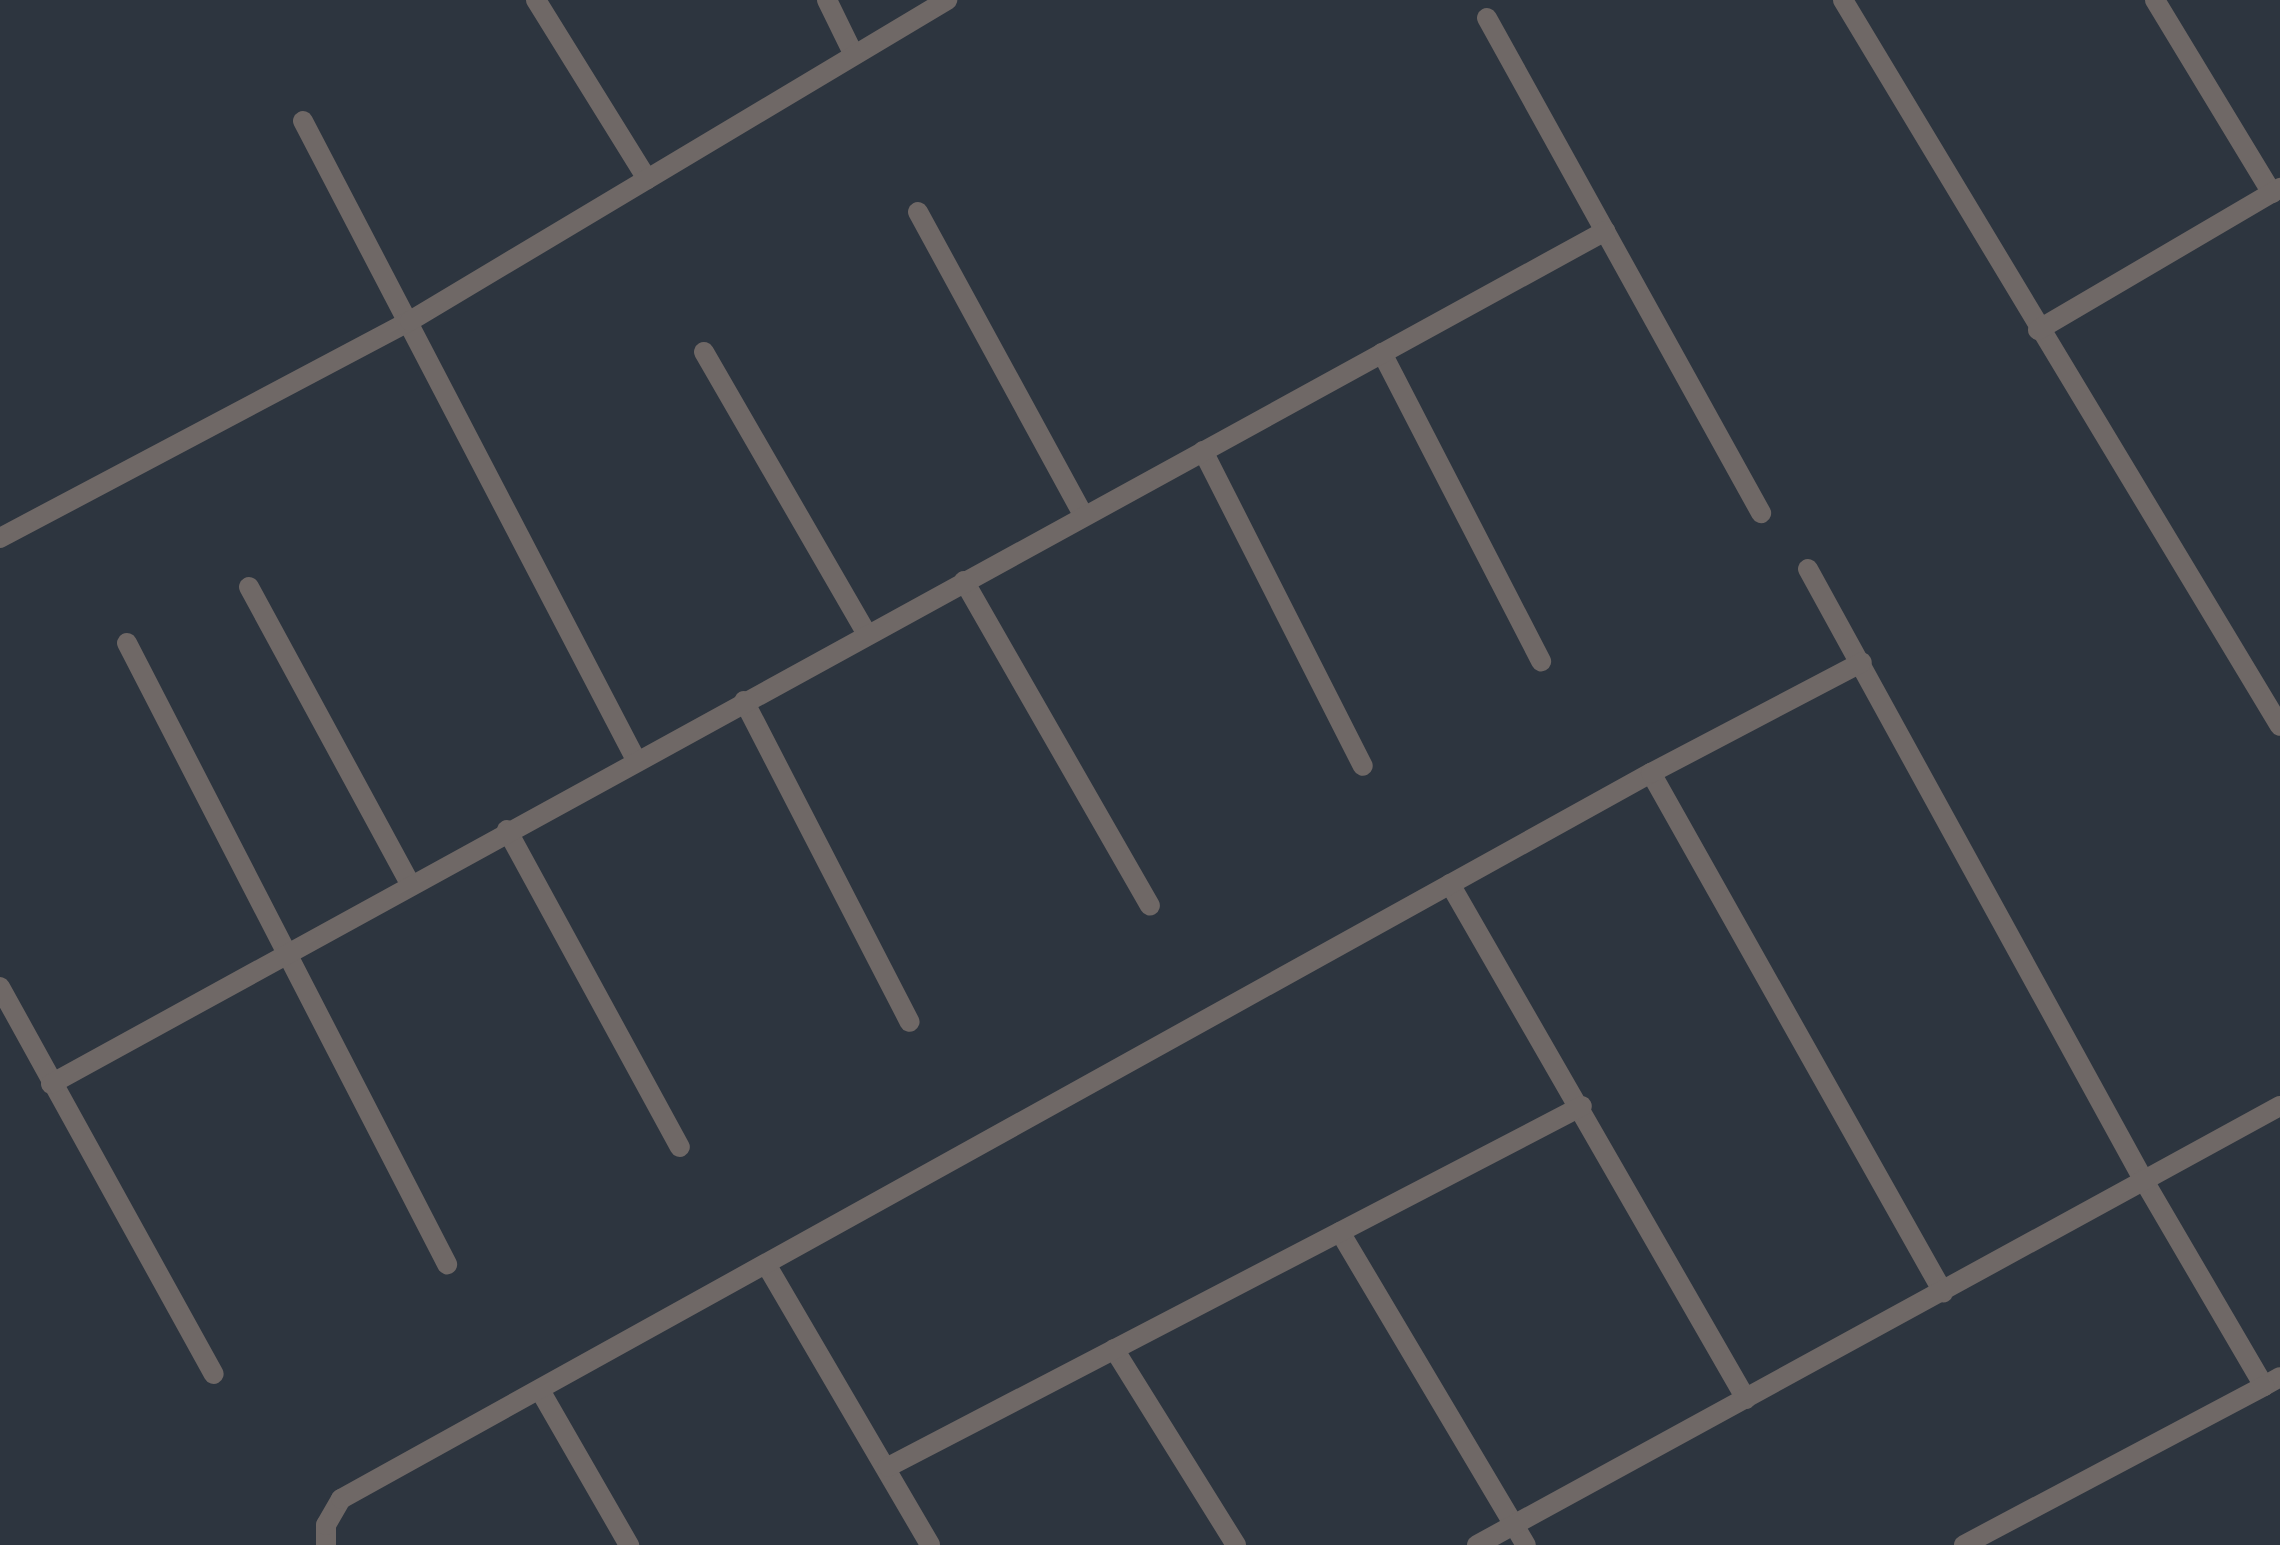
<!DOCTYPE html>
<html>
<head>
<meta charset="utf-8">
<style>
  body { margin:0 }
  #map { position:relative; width:2280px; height:1545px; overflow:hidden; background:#2d353f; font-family:Raleway,sans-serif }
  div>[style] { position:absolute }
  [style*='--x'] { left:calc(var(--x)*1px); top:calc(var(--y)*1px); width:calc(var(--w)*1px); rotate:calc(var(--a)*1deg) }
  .street>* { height:20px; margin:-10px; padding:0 10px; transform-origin:10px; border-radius:10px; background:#6f6866 }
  span { translate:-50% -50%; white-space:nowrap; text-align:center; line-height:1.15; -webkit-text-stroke:7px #2d353f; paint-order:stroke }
</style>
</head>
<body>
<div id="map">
  <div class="street">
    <i style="--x:536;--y:0;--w:211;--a:58.2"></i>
    <i style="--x:827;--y:0;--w:61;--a:63.9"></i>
    <i style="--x:1843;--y:0;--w:847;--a:58.96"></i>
    <i style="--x:2155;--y:0;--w:226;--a:58.8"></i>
    <i style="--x:1487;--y:18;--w:566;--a:61.03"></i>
    <i style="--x:303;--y:121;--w:721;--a:62.47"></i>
    <i style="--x:918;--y:212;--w:346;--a:61.4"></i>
    <i style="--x:2038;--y:330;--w:281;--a:-30.4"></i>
    <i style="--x:704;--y:352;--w:326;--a:60"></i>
    <i style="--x:1382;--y:353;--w:347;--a:62.7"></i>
    <i style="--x:1203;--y:451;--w:353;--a:63.1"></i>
    <i style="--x:0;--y:538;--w:464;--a:-27.9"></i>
    <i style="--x:410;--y:321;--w:626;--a:-30.87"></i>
    <i style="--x:1808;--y:569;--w:696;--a:61.23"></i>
    <i style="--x:2143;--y:1179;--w:240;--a:59.7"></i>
    <i style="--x:2264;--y:1386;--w:18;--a:-29"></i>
    <i style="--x:964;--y:581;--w:374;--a:60.2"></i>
    <i style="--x:249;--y:587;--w:337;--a:61.5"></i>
    <i style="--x:127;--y:643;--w:699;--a:62.74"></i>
    <i style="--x:744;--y:701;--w:361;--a:62.7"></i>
    <i style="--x:1651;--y:773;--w:596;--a:60.64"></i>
    <i style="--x:507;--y:830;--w:361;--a:61.4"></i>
    <i style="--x:1450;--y:884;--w:594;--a:60.11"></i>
    <i style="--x:0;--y:987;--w:442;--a:61.1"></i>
    <i style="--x:51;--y:1084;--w:1773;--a:-28.76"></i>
    <i style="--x:1340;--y:1232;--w:364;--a:59.3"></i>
    <i style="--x:766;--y:1264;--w:325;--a:59.7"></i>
    <i style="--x:1114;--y:1349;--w:231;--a:58.1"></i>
    <i style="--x:541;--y:1392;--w:177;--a:60.1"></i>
    <i style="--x:888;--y:1467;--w:782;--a:-27.48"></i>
    <i style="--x:326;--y:1545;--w:20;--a:-90"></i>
    <i style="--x:326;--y:1525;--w:30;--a:-60"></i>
    <i style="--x:341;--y:1499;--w:1498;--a:-29"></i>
    <i style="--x:1651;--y:773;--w:238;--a:-27.7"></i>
    <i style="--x:1477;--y:1545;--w:915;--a:-28.67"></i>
    <i style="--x:1964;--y:1545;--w:340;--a:-27.9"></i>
  </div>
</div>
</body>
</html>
